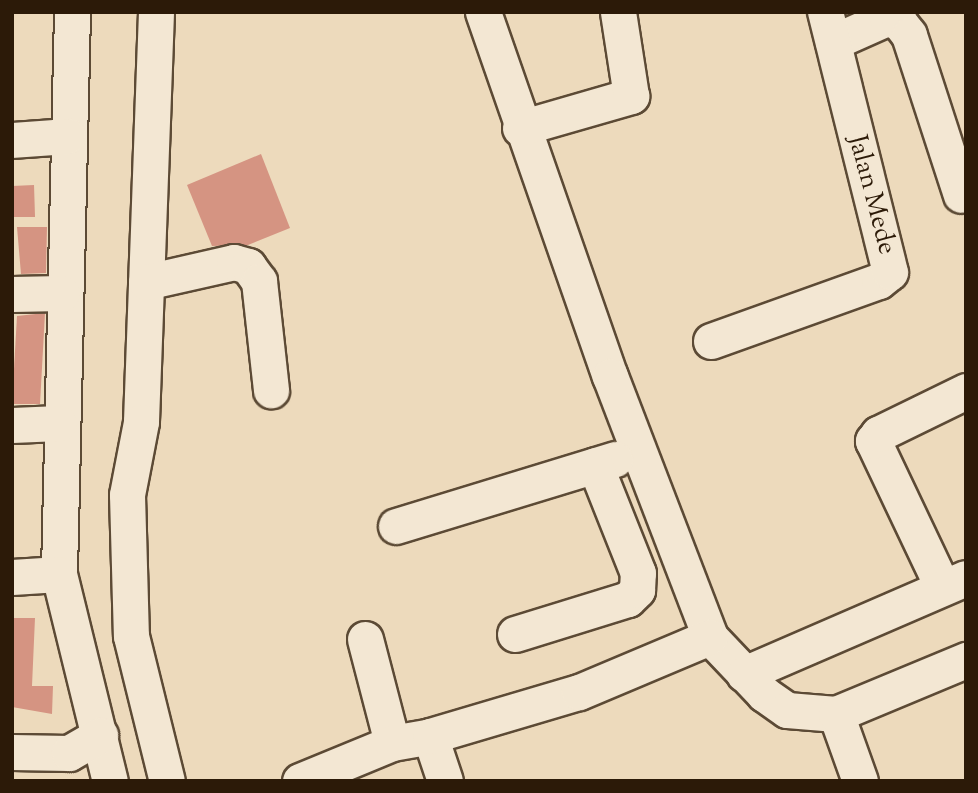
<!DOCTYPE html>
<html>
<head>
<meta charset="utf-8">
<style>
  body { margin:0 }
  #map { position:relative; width:978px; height:793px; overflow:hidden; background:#eddabc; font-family:"Sorts Mill Goudy",serif }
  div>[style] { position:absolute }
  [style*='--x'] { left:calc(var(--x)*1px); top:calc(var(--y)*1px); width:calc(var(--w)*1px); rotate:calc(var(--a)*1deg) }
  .building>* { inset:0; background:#d59482 }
  .roads { filter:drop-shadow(2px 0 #5c4a35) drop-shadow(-2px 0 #5c4a35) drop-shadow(0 2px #5c4a35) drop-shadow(0 -2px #5c4a35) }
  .minor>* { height:35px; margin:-17.5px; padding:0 17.5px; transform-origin:17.5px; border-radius:17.5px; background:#f3e7d3 }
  span { translate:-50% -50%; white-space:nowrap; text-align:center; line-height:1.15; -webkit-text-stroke:5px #f3e7d3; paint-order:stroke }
  .street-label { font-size:26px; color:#2c1a08 }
  .frame { position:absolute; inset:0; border:14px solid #2c1a08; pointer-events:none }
</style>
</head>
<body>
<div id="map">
  <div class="building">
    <i style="clip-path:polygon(261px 154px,290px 228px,248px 245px,212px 246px,187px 185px)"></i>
    <i style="clip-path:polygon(34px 185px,35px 217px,12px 217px,12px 186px)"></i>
    <i style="clip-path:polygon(17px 227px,47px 227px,46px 273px,21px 274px)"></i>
    <i style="clip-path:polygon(45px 313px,40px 404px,12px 404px,17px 316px)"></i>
    <i style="clip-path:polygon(12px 618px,35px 618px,32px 686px,53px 686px,52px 714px,12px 707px)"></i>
  </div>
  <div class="roads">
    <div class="minor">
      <i style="--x:72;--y:12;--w:562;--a:91.33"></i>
      <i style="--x:59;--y:574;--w:213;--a:76.2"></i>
      <i style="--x:156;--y:12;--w:410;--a:92.1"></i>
      <i style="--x:141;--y:422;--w:74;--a:100.9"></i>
      <i style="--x:127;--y:495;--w:141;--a:88.4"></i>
      <i style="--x:131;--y:636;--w:149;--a:76.1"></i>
      <i style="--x:483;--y:12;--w:386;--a:70.8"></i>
      <i style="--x:610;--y:376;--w:280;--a:69"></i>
      <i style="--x:710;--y:637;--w:79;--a:46.5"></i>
      <i style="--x:764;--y:694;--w:28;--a:35"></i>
      <i style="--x:787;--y:710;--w:49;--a:4.7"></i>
      <i style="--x:836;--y:714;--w:71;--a:70.3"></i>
      <i style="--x:833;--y:42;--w:59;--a:-24"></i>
      <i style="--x:887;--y:18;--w:13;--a:18"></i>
      <i style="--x:899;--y:22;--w:16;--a:52"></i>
      <i style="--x:909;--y:35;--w:168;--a:72"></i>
      <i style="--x:520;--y:128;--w:116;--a:-16.1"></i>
      <i style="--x:631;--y:96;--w:85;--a:-98.8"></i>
      <i style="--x:12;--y:140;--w:56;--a:-4.1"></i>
      <i style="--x:146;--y:282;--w:90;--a:-12.8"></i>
      <i style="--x:234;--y:262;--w:15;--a:16"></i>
      <i style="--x:248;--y:266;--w:19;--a:54"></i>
      <i style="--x:259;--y:281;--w:110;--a:83.7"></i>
      <i style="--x:12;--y:294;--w:50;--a:-1.1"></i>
      <i style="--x:711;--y:341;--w:178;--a:-19.7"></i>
      <i style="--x:879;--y:281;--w:14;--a:-39"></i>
      <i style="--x:890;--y:272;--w:268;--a:-104"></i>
      <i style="--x:12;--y:425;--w:47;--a:-2.4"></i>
      <i style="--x:396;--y:526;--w:229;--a:-17"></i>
      <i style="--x:12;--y:577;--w:47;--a:-3.7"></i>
      <i style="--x:942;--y:586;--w:161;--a:-115.4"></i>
      <i style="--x:873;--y:441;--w:9;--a:-54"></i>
      <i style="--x:878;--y:434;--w:98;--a:-26"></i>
      <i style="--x:515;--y:634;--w:118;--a:-17.2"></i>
      <i style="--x:628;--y:599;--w:13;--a:-45"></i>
      <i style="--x:637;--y:590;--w:17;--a:-87"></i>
      <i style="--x:638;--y:573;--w:116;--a:-111.7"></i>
      <i style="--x:365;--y:639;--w:107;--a:75.4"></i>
      <i style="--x:744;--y:674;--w:242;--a:-23.4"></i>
      <i style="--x:836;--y:714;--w:141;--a:-22.6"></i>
      <i style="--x:430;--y:736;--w:47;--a:71.6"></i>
      <i style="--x:12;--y:752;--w:57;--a:1"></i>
      <i style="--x:69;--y:753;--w:36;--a:-30"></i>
      <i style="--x:300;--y:781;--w:100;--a:-22.4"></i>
      <i style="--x:392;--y:743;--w:39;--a:-10"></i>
      <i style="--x:430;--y:736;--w:155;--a:-16.5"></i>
      <i style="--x:579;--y:692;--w:142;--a:-22.8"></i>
    </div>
  </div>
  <div class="street-label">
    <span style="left:871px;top:195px;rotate:75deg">Jalan Mede</span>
  </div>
  <div class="frame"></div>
</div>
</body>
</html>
